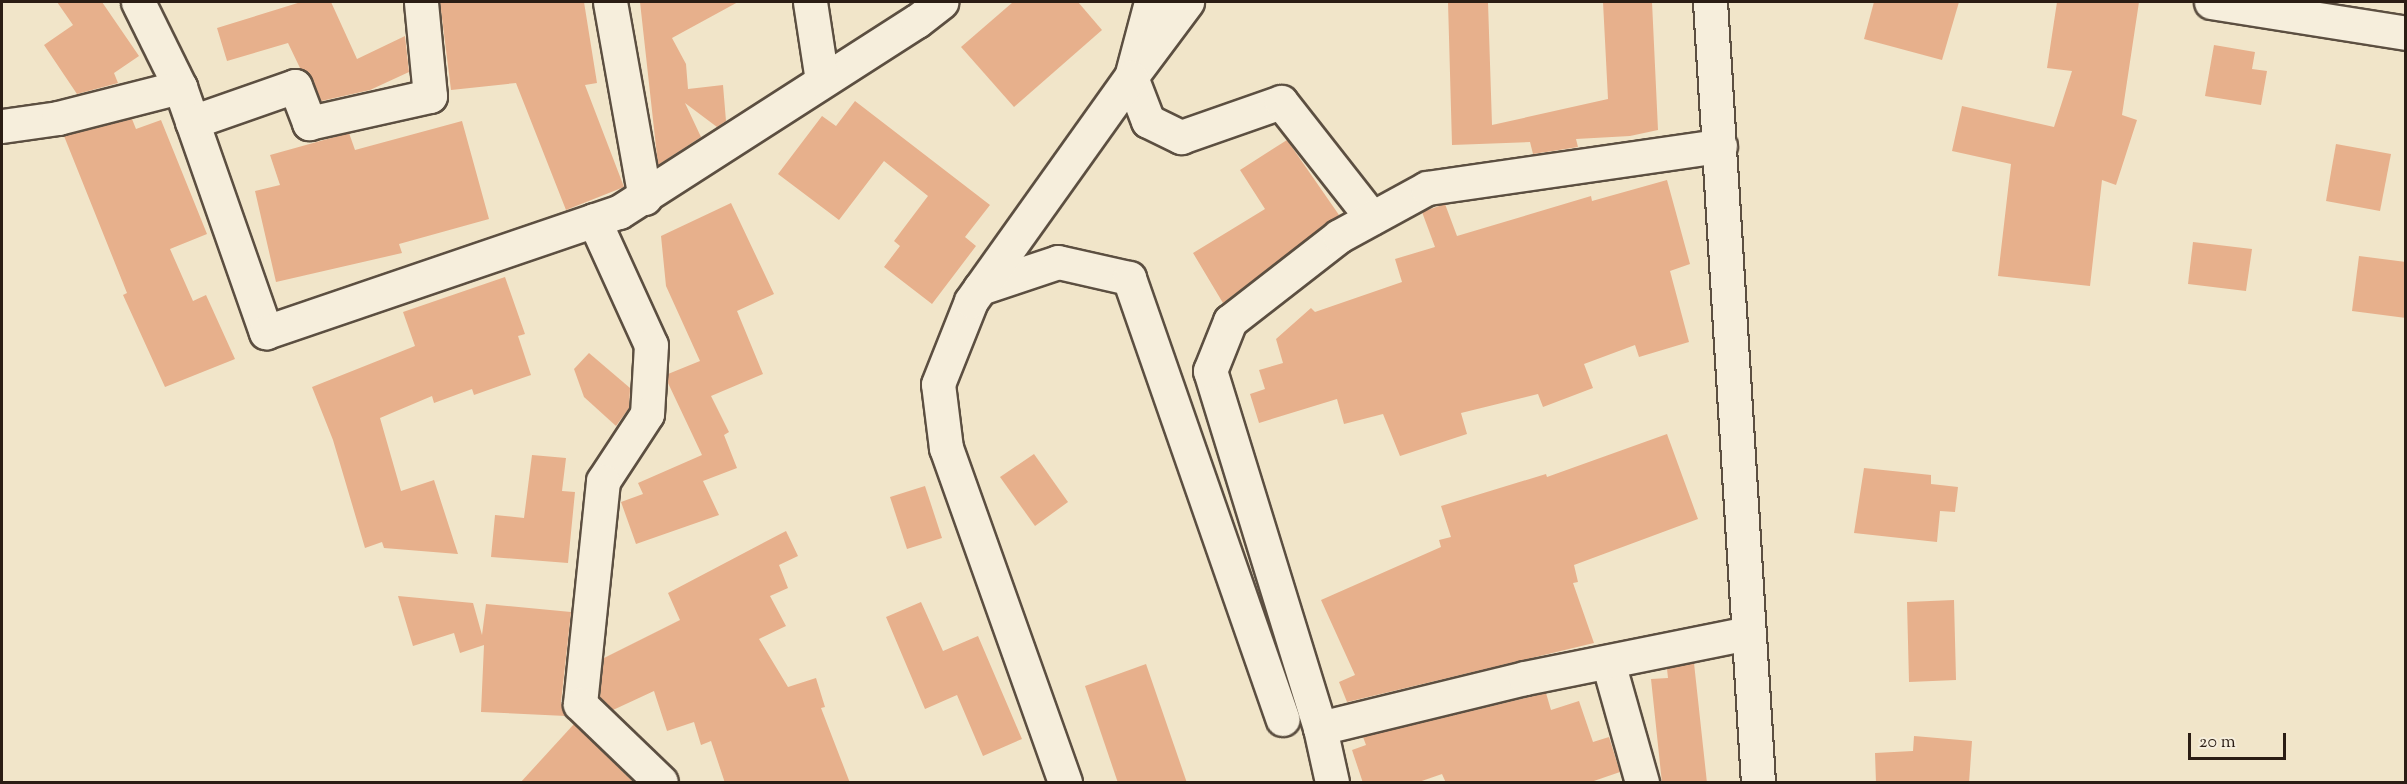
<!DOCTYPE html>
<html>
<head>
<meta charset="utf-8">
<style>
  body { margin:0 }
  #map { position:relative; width:2407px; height:784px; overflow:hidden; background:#f1e5c9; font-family:"Sorts Mill Goudy",serif }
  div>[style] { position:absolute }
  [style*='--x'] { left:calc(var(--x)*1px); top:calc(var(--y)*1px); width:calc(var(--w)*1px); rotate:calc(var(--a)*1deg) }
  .building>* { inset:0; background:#e7b08c }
  .roads { filter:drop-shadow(2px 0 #5c4f41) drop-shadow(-2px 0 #5c4f41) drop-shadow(0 2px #5c4f41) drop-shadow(0 -2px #5c4f41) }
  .street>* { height:33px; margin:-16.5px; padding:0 16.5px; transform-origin:16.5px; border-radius:16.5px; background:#f6eedc }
  .secondary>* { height:33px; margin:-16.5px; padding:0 16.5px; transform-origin:16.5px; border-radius:16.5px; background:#f6eedc }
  span { translate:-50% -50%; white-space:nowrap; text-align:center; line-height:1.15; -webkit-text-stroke:4.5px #f6eedc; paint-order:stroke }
  .frame { position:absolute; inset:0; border:3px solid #2b1d14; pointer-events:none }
  .scale { position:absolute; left:2188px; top:733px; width:98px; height:27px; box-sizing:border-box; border:3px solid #2b1d14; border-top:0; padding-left:8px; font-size:18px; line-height:21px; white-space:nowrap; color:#2b1d14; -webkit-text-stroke:4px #f6eedc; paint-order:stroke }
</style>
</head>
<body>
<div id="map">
  <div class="building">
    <i style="clip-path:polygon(57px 2px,102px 2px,139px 56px,114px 73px,118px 83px,77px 94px,44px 45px,73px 25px)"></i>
    <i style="clip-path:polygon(301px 2px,331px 2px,357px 59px,405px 36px,409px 72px,370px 90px,321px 101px,312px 79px,300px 68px,288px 43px,227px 61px,217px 28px)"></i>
    <i style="clip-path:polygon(440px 2px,584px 2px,597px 83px,585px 85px,624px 187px,566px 210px,516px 83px,451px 90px)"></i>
    <i style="clip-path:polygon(640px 2px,738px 2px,672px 38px,686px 64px,688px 89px,723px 85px,726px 121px,717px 127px,685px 103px,701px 137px,658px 165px)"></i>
    <i style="clip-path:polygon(1013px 2px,1078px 2px,1102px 30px,1014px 107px,961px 47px)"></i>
    <i style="clip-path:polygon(1448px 2px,1488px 2px,1492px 125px,1608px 99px,1603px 2px,1652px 2px,1658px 130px,1630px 136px,1576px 139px,1578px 147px,1533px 154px,1530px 142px,1452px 145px)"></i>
    <i style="clip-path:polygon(1874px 2px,1959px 2px,1942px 60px,1864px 39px)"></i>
    <i style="clip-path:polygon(2057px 2px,2139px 2px,2122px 115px,2137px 120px,2116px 185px,2102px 180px,2090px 286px,1998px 276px,2011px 164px,1952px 151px,1962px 106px,2054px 127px,2072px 71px,2047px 68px)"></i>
    <i style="clip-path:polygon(2214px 45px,2255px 52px,2252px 69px,2267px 71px,2261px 105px,2205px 96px)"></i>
    <i style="clip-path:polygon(855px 101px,990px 205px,965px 237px,976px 246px,932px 304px,884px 267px,900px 246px,894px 241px,928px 196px,884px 161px,839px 220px,778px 174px,822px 116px,836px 126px)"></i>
    <i style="clip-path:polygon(132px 119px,136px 129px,161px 120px,207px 234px,170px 249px,193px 301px,206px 295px,235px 359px,165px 387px,123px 295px,127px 293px,64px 136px)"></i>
    <i style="clip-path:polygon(462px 121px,489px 219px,399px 244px,402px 253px,276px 282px,255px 191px,280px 185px,270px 155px,349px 133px,355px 150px)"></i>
    <i style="clip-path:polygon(1287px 140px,1339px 215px,1223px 303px,1193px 253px,1265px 209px,1240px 170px)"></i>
    <i style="clip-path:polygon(2336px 144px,2391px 154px,2380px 211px,2326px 201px)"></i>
    <i style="clip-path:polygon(1667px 180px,1690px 264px,1670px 271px,1689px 342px,1639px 357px,1635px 345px,1584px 364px,1593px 388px,1543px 407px,1538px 394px,1461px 413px,1467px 434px,1400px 456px,1383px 414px,1344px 424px,1337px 399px,1259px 423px,1250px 394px,1265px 389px,1259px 370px,1283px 363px,1276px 339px,1311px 308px,1315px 312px,1402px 282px,1395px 259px,1435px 247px,1422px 212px,1445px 204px,1457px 236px,1591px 196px,1592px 201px)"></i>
    <i style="clip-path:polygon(731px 203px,774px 294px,737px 311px,763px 374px,711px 396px,729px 432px,724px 435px,737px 468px,703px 481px,719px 515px,636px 544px,621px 502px,643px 494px,638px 483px,702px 455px,668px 383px,668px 374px,700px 361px,666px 286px,661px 236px)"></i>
    <i style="clip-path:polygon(2193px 242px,2252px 249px,2246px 291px,2188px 284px)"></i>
    <i style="clip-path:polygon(2359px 256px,2406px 262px,2406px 318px,2352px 311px)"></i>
    <i style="clip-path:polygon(505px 277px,525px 334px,518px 336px,531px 375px,474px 395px,472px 389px,434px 403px,432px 396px,380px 418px,401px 491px,434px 480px,458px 554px,384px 548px,382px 542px,365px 548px,333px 440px,312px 387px,415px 346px,403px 312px)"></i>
    <i style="clip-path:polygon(589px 353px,630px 388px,629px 408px,616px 426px,584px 397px,574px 369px)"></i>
    <i style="clip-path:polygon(1667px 434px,1698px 519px,1574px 565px,1578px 582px,1573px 583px,1594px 643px,1347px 702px,1339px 682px,1355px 675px,1321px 600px,1441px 547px,1439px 540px,1451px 537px,1441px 506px,1546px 474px,1547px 477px)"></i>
    <i style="clip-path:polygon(1034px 454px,1068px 502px,1035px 526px,1000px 477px)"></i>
    <i style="clip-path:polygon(532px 455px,566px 458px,562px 491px,575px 492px,568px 563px,491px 557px,495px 515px,524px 518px)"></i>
    <i style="clip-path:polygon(1864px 468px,1931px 475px,1931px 484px,1958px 487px,1955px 512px,1940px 511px,1937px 542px,1854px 533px)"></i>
    <i style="clip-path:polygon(925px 486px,942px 538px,907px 549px,890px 497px)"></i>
    <i style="clip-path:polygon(786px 531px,798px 556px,779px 565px,788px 588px,770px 596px,786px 626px,759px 639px,788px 687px,816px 678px,825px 707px,821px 708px,850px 783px,725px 783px,711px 741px,701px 745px,694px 722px,667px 731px,654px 691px,613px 710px,600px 697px,604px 658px,680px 620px,668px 593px)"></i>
    <i style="clip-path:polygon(398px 596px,473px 603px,482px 635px,486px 604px,571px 612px,561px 702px,566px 716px,481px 712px,484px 645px,460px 653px,454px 633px,413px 646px)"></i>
    <i style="clip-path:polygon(1954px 600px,1956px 680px,1909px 682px,1907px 602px)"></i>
    <i style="clip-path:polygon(921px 602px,943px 651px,978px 636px,1022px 739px,983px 756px,957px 695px,925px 709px,886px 617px)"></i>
    <i style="clip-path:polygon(1694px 663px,1707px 783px,1662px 783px,1651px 679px,1668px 678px,1667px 669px)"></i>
    <i style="clip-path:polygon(1146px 664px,1187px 783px,1118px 783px,1085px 686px)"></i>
    <i style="clip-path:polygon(1546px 693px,1551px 710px,1579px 701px,1593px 742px,1609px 737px,1620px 772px,1588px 783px,1446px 783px,1442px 774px,1416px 783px,1363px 783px,1352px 750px,1366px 745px,1363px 737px)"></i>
    <i style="clip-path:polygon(574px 724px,634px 783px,520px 783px)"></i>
    <i style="clip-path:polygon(1914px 736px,1972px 741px,1969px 783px,1876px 783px,1875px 753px,1913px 751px)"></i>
  </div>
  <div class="roads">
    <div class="street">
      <i style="--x:138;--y:2;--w:95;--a:63.7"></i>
      <i style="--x:180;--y:87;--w:260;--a:70.7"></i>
      <i style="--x:266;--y:332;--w:373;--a:-18.8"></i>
      <i style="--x:619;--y:212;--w:354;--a:-32.7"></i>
      <i style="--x:917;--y:21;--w:31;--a:-38"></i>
      <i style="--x:610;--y:2;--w:199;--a:79.9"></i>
      <i style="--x:810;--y:2;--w:79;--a:81.3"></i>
      <i style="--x:1151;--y:2;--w:78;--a:104.9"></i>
      <i style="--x:1131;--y:77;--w:94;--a:-53.3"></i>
      <i style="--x:2211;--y:2;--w:197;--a:9"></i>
      <i style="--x:1131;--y:77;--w:47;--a:68.9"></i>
      <i style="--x:1148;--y:121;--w:37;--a:26"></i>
      <i style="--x:1181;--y:137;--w:106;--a:-19.3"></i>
      <i style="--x:1281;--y:102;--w:147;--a:51.9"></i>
      <i style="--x:192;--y:122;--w:109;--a:-19.3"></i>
      <i style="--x:295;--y:86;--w:40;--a:69"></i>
      <i style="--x:309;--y:123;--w:124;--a:-12.6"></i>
      <i style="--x:430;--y:96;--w:94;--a:-95.5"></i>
      <i style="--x:2;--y:126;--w:57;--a:-8.1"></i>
      <i style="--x:58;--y:118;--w:126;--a:-14.3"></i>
      <i style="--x:594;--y:220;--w:137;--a:65.5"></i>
      <i style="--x:651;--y:345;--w:69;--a:93.3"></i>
      <i style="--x:647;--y:414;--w:80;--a:123.3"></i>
      <i style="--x:603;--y:481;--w:224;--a:95.9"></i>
      <i style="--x:580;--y:704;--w:112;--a:43.9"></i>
      <i style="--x:980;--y:288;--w:82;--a:-18.4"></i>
      <i style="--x:1058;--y:262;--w:73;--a:12.7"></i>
      <i style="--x:1129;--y:278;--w:467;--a:70.8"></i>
      <i style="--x:1608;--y:662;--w:125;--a:74.2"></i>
      <i style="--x:1320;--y:728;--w:211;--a:-13.7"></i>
      <i style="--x:1525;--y:678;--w:228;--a:-11.4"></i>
      <i style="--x:1065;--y:782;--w:355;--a:-109.6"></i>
      <i style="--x:946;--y:448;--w:64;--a:-97.1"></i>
      <i style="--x:938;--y:384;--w:89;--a:-68.3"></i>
      <i style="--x:971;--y:301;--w:275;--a:-54.5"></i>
      <i style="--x:1332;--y:782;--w:55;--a:-102.5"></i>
      <i style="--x:1320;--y:728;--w:374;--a:-107.1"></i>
      <i style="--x:1210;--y:371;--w:54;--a:-68.2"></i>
      <i style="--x:1230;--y:321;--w:138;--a:-37.9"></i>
      <i style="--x:1339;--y:236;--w:100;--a:-28.6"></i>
      <i style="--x:1427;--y:188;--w:296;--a:-8.2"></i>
    </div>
    <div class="secondary">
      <i style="--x:1710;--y:2;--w:781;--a:86.48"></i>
    </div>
  </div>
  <div class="frame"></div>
  <div class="scale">20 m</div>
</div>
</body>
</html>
